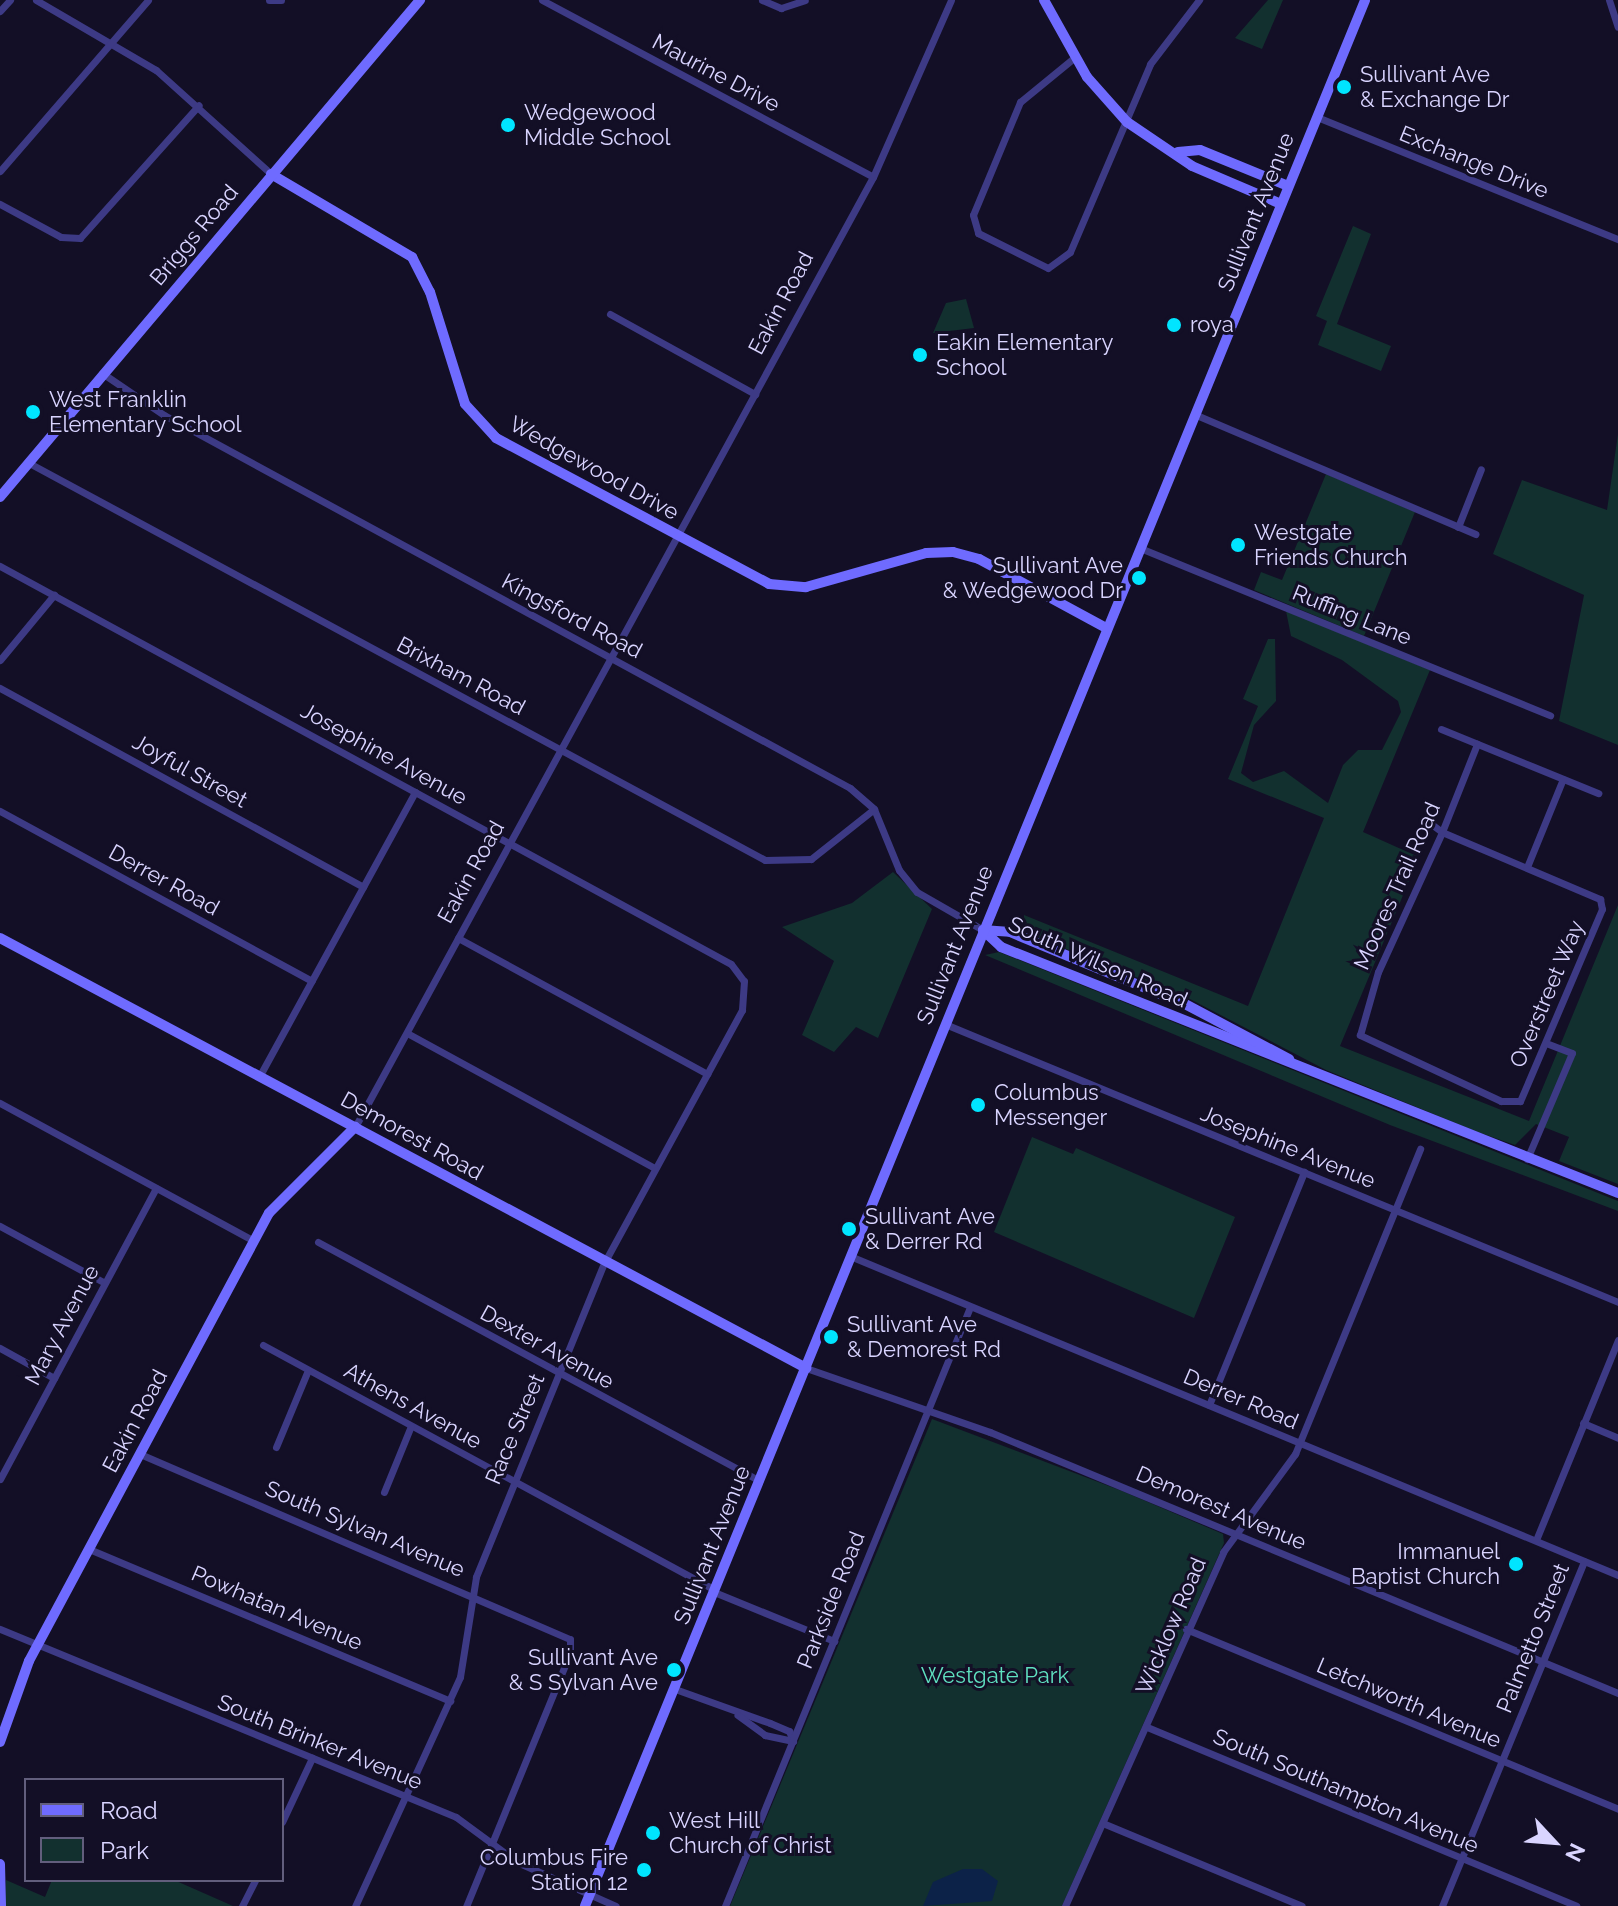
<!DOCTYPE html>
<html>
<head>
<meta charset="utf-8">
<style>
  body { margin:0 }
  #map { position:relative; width:1618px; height:1906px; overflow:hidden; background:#130f26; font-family:Raleway,sans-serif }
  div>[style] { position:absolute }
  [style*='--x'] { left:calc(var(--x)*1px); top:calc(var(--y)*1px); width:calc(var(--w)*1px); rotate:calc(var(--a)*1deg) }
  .green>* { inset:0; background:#12302f }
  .water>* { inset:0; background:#0c2248 }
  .street>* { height:7px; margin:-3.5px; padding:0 3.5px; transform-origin:3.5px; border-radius:3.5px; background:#3d3a85 }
  .secondary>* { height:10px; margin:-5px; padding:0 5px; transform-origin:5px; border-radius:5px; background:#6f6bff }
  .dots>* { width:22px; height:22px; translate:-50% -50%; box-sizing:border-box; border:4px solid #130f26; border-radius:50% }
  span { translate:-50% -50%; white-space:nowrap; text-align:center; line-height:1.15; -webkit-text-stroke:6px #130f26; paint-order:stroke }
  .street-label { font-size:22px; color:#d9d4ff }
  .poi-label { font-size:22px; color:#d9d4ff }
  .left { translate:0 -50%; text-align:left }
  .right { translate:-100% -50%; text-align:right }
  .park-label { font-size:22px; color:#5fe0c0 }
  .legend { position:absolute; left:24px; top:1778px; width:260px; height:104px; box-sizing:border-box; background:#130f26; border:2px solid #625e7d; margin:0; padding:10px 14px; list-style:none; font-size:24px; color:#d9d4ff }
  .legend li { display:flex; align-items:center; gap:16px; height:40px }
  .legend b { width:40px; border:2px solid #625e7d }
  .north { position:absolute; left:1514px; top:1802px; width:80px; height:80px; -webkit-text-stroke:6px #130f26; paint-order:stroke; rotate:116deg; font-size:22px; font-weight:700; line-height:32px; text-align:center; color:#d9d4ff }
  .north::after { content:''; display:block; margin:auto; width:28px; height:36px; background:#d9d4ff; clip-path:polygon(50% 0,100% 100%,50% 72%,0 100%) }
</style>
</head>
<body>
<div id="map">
  <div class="green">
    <i style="clip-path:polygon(1268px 0,1283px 0,1262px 49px,1235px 38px)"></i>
    <i style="clip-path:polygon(1353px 226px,1371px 234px,1337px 324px,1391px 346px,1381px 371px,1318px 345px,1327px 321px,1316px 316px)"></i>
    <i style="clip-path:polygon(966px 299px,974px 328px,933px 333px,946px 303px)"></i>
    <i style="clip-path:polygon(1618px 434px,1618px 745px,1559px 721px,1584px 595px,1493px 554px,1522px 480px,1607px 510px)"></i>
    <i style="clip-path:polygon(1326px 474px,1415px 512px,1364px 636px,1254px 590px,1261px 572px,1282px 580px)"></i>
    <i style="clip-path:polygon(1286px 611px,1430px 670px,1363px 832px,1419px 857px,1340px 1046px,1529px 1121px,1618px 905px,1618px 1184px,1559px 1161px,1569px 1137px,1536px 1124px,1515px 1145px,1475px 1131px,1326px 1070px,1188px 998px,1034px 936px,1024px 924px,1024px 915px,1248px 1006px,1324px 818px,1228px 779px,1258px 706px,1243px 699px,1268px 639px,1275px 639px,1276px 701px,1254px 725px,1241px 773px,1253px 782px,1284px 771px,1328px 803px,1343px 765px,1358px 750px,1382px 750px,1401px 712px,1398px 701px,1342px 660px,1291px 636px)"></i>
    <i style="clip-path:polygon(893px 872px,932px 909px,878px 1038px,856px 1027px,834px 1052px,802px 1035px,834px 961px,782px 927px,852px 903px)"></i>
    <i style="clip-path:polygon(999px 952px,1618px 1201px,1618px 1211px,1390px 1125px,985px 955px)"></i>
    <i style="clip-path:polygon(1032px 1137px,1073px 1154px,1076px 1148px,1235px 1217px,1194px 1318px,994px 1232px)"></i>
    <i style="clip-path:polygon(932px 1419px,1122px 1491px,1223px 1534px,1224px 1543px,1062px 1906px,730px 1906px)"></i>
    <i style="clip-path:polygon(6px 1880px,45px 1897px,52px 1880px,174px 1880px,233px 1906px,5px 1906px)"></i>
  </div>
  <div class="water">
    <i style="clip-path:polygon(963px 1869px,982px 1869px,998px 1881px,992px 1901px,923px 1906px,933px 1882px)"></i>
  </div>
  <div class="street">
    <i style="--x:36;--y:0;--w:139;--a:30.3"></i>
    <i style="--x:156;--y:70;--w:155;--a:42.1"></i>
    <i style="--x:269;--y:0;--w:12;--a:0"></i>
    <i style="--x:542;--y:0;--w:375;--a:28.1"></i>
    <i style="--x:762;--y:0;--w:21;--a:23"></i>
    <i style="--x:781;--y:8;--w:25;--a:-18"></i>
    <i style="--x:1609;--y:0;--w:28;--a:72"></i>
    <i style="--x:0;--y:11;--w:15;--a:-48"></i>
    <i style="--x:1075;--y:57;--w:71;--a:140.7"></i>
    <i style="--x:1020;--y:102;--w:122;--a:112.6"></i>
    <i style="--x:973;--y:215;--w:19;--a:74"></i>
    <i style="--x:978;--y:233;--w:78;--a:26.6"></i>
    <i style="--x:1048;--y:268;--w:27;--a:-36"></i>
    <i style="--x:1070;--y:252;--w:204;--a:-66.9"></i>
    <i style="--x:1150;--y:64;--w:81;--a:-52.6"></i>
    <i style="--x:1317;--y:117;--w:325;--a:22.1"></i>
    <i style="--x:0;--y:171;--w:226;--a:-49.1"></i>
    <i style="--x:0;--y:204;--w:69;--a:28.4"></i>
    <i style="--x:61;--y:237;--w:19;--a:3"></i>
    <i style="--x:80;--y:238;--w:178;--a:-48.2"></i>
    <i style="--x:610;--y:314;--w:166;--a:28.9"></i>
    <i style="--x:102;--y:373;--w:75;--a:34.1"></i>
    <i style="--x:164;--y:415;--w:781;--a:28.53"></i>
    <i style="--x:850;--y:788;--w:32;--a:41"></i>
    <i style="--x:874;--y:809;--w:66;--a:67.7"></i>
    <i style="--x:899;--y:870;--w:28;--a:51"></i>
    <i style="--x:917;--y:892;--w:76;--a:29.9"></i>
    <i style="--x:1194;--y:414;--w:306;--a:23.1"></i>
    <i style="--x:29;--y:463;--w:836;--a:28.34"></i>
    <i style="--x:765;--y:860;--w:46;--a:-1.2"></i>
    <i style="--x:811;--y:859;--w:80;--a:-38.4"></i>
    <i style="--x:1458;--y:527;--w:62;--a:-68.4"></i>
    <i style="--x:1140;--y:548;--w:443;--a:22.2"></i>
    <i style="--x:0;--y:566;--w:832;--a:28.57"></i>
    <i style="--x:731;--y:964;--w:21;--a:53"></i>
    <i style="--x:744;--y:981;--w:29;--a:94"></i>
    <i style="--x:742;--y:1010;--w:288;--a:118.6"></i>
    <i style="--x:604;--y:1263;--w:339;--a:112.2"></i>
    <i style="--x:476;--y:1577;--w:101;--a:99.1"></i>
    <i style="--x:460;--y:1677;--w:252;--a:114.6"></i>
    <i style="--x:0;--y:660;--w:85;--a:-50.3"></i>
    <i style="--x:0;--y:688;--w:414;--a:28.7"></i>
    <i style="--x:1441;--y:729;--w:170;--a:22.2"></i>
    <i style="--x:0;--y:811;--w:355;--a:28.6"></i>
    <i style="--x:1426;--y:820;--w:20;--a:37"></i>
    <i style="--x:1442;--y:832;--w:172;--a:23"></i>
    <i style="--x:1600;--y:899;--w:10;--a:79"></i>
    <i style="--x:1602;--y:909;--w:209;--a:113.1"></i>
    <i style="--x:1520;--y:1101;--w:19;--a:180"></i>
    <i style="--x:1501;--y:1101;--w:156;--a:-154.9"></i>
    <i style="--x:1360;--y:1035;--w:66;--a:-74.1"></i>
    <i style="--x:1378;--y:972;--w:154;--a:-65.4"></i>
    <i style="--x:1442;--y:832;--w:95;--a:-68.3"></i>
    <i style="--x:1527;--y:867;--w:95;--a:-67.8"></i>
    <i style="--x:458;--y:938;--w:284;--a:28.6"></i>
    <i style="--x:945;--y:1024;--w:728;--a:22.44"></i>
    <i style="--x:407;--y:1033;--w:282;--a:28.6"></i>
    <i style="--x:259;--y:1077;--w:325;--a:-61.3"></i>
    <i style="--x:0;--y:1103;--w:289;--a:28.5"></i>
    <i style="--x:355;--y:1127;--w:1082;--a:-61.4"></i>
    <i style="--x:873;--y:177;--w:193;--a:-66.2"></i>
    <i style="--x:1527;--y:1159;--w:115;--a:-67"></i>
    <i style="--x:1572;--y:1053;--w:28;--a:-159"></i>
    <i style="--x:0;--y:1226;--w:119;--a:28.5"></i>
    <i style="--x:318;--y:1242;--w:502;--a:28.4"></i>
    <i style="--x:850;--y:1256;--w:832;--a:22.56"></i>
    <i style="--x:263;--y:1345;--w:514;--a:28.46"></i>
    <i style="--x:0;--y:1348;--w:62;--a:29.1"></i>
    <i style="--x:806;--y:1368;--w:195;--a:19.2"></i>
    <i style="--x:990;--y:1432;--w:680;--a:22.57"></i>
    <i style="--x:1209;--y:1405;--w:252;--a:-67.8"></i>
    <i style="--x:1583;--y:1423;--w:38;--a:23"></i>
    <i style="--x:276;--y:1447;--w:83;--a:-67.4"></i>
    <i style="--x:140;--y:1454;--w:468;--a:23.3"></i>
    <i style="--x:570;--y:1639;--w:14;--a:90"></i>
    <i style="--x:570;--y:1653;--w:274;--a:112.3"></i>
    <i style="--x:0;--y:1479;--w:330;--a:-61.8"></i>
    <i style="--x:384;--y:1492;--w:71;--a:-67.8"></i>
    <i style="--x:1536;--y:1540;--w:216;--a:-67.7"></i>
    <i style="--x:89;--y:1549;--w:392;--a:22.8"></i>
    <i style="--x:714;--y:1592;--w:130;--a:22.2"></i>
    <i style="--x:0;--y:1629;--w:493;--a:22.4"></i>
    <i style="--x:456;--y:1817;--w:76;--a:36.4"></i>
    <i style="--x:517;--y:1862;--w:108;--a:24"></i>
    <i style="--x:1186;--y:1629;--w:468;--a:22.6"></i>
    <i style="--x:675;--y:1689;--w:101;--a:19.7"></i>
    <i style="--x:770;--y:1723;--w:21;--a:23"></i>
    <i style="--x:789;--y:1731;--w:11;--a:68"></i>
    <i style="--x:793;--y:1741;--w:29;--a:-168"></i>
    <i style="--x:765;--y:1735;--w:34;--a:-144"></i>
    <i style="--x:1147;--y:1727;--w:465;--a:22.6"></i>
    <i style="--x:282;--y:1822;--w:71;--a:-64.9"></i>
    <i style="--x:1105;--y:1824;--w:213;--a:22.6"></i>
    <i style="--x:242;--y:1906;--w:29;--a:-63"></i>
    <i style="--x:725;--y:1906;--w:647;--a:-67.75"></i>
    <i style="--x:1065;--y:1906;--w:388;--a:-65.9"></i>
    <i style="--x:1223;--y:1552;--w:122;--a:-53.7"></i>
    <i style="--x:1295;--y:1454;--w:330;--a:-67.7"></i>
    <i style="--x:1442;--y:1906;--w:373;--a:-67.6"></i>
  </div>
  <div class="secondary">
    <i style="--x:1044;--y:0;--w:88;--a:60.8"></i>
    <i style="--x:1087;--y:77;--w:60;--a:48.4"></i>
    <i style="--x:1127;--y:122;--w:78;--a:34.1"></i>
    <i style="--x:1192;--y:166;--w:97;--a:23.1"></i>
    <i style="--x:1178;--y:152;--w:22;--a:-5"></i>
    <i style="--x:1200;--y:150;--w:95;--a:22.2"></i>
    <i style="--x:271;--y:174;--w:164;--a:30.5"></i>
    <i style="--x:412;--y:257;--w:39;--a:63"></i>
    <i style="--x:430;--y:292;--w:117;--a:72.6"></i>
    <i style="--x:465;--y:404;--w:46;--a:47.6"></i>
    <i style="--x:496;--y:438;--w:310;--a:28.1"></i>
    <i style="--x:769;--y:584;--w:37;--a:5"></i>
    <i style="--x:806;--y:587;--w:125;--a:-15.8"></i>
    <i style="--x:926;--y:553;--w:27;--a:-2"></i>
    <i style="--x:953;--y:552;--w:27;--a:15"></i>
    <i style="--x:979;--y:559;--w:145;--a:28.5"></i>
    <i style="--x:0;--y:497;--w:651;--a:-49.8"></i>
    <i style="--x:983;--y:930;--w:25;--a:43"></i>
    <i style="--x:1001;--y:947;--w:664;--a:21.74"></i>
    <i style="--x:983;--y:930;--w:27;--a:4"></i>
    <i style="--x:1010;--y:932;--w:189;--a:22.4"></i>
    <i style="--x:1185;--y:1004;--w:118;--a:27.9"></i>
    <i style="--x:0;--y:938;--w:914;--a:28.08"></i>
    <i style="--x:0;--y:1742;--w:86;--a:-70.3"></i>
    <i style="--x:29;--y:1661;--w:508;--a:-61.82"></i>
    <i style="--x:269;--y:1213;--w:122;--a:-45"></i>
    <i style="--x:0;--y:1864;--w:42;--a:88.6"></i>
    <i style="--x:585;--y:1906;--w:2059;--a:-67.74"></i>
  </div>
  <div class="dots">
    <i style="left:1344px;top:87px;background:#00e5ff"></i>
    <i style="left:508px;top:125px;background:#00e5ff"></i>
    <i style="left:1174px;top:325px;background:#00e5ff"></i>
    <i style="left:920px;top:355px;background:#00e5ff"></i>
    <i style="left:33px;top:412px;background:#00e5ff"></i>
    <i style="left:1238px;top:545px;background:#00e5ff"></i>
    <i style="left:1139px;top:578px;background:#00e5ff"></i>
    <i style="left:978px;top:1105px;background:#00e5ff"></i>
    <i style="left:849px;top:1229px;background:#00e5ff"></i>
    <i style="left:831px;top:1337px;background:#00e5ff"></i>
    <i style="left:1516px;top:1564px;background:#00e5ff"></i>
    <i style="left:674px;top:1670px;background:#00e5ff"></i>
    <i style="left:653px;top:1833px;background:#00e5ff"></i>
    <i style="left:644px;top:1870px;background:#00e5ff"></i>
  </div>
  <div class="street-label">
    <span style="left:716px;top:73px;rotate:28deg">Maurine Drive</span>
    <span style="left:1474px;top:162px;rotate:22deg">Exchange Drive</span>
    <span style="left:1256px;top:212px;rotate:-68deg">Sullivant Avenue</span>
    <span style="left:194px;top:235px;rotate:-50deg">Briggs Road</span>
    <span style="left:781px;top:303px;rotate:-62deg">Eakin Road</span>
    <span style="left:594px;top:468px;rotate:29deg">Wedgewood Drive</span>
    <span style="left:1352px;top:615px;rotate:22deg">Ruffing Lane</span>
    <span style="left:572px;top:616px;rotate:28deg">Kingsford Road</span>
    <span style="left:461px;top:676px;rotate:28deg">Brixham Road</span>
    <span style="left:384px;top:754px;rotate:29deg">Josephine Avenue</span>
    <span style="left:190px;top:771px;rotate:29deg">Joyful Street</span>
    <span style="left:471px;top:872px;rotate:-61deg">Eakin Road</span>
    <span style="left:164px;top:880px;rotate:29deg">Derrer Road</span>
    <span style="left:1397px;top:886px;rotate:-66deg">Moores Trail Road</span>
    <span style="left:955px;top:945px;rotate:-68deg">Sullivant Avenue</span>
    <span style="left:1098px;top:962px;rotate:24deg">South Wilson Road</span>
    <span style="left:1547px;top:994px;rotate:-67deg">Overstreet Way</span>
    <span style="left:412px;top:1136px;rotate:29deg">Demorest Road</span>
    <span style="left:1288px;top:1147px;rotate:22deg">Josephine Avenue</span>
    <span style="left:62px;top:1325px;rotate:-62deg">Mary Avenue</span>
    <span style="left:547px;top:1347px;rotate:29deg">Dexter Avenue</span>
    <span style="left:1241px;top:1399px;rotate:23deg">Derrer Road</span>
    <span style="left:413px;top:1406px;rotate:29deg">Athens Avenue</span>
    <span style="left:135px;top:1421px;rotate:-62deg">Eakin Road</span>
    <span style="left:515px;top:1429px;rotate:-67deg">Race Street</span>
    <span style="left:1221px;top:1508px;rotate:23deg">Demorest Avenue</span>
    <span style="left:365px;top:1529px;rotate:23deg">South Sylvan Avenue</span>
    <span style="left:712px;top:1545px;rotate:-68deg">Sullivant Avenue</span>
    <span style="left:831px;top:1600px;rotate:-68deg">Parkside Road</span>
    <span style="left:277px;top:1608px;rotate:23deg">Powhatan Avenue</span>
    <span style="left:1171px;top:1626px;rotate:-67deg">Wicklow Road</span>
    <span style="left:1533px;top:1638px;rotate:-68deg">Palmetto Street</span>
    <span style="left:1409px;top:1703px;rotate:23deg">Letchworth Avenue</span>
    <span style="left:320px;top:1742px;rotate:22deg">South Brinker Avenue</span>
    <span style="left:1346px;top:1791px;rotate:23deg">South Southampton Avenue</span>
  </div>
  <div class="poi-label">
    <span class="left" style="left:1360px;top:87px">Sullivant Ave<br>&amp; Exchange Dr</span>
    <span class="left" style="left:524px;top:125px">Wedgewood<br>Middle School</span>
    <span class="left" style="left:1190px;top:325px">roya</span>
    <span class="left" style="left:936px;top:355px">Eakin Elementary<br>School</span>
    <span class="left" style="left:49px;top:412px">West Franklin<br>Elementary School</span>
    <span class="left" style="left:1254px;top:545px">Westgate<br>Friends Church</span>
    <span class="right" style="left:1123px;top:578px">Sullivant Ave<br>&amp; Wedgewood Dr</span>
    <span class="left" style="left:994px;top:1105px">Columbus<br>Messenger</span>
    <span class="left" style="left:865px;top:1229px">Sullivant Ave<br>&amp; Derrer Rd</span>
    <span class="left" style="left:847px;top:1337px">Sullivant Ave<br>&amp; Demorest Rd</span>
    <span class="right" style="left:1500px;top:1564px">Immanuel<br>Baptist Church</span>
    <span class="right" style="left:658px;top:1670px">Sullivant Ave<br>&amp; S Sylvan Ave</span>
    <span class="left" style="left:669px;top:1833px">West Hill<br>Church of Christ</span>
    <span class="right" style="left:628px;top:1870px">Columbus Fire<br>Station 12</span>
  </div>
  <div class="park-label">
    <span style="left:995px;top:1676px">Westgate Park</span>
  </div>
  <ul class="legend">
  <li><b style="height:10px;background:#6f6bff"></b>Road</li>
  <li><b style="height:22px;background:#12302f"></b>Park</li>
  </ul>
  <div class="north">N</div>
</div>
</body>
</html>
